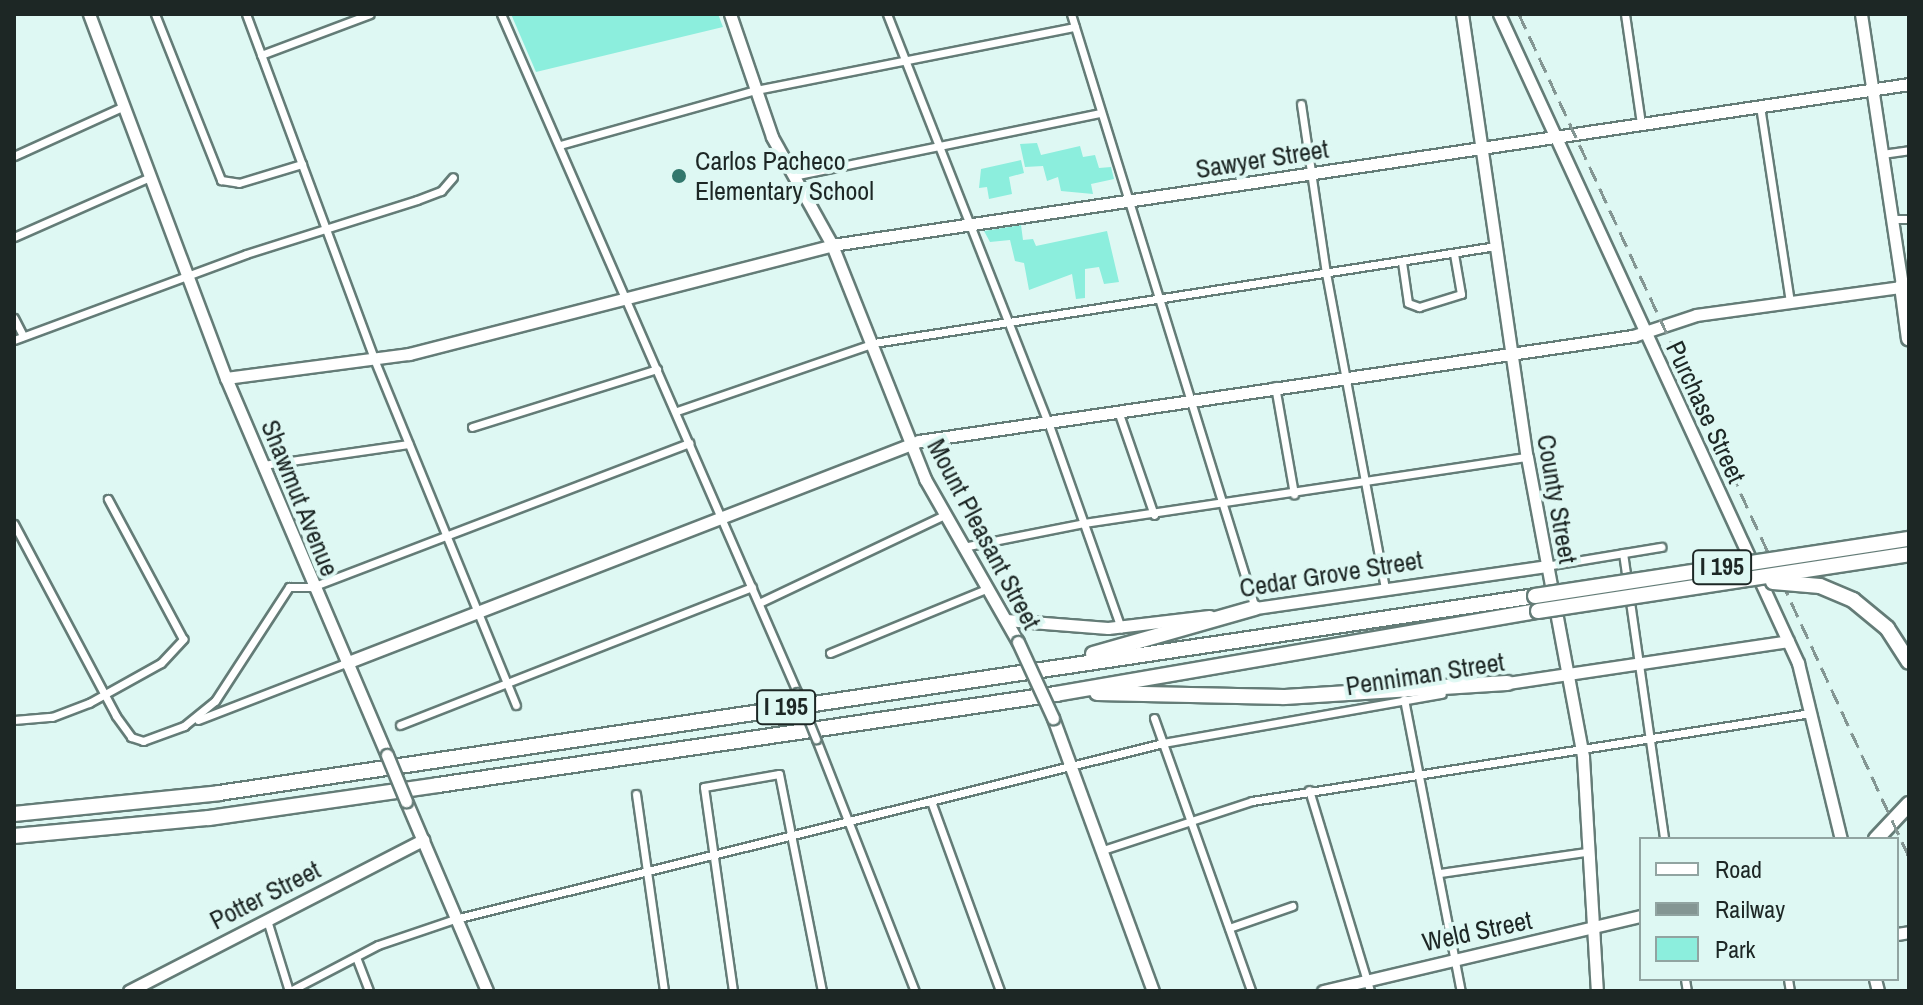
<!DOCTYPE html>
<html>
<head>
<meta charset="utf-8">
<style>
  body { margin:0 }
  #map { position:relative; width:1923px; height:1005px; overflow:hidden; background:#def8f3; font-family:"Archivo Narrow",sans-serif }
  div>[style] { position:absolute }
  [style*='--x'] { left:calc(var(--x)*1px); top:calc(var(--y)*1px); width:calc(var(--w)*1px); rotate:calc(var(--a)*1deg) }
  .green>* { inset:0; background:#8ceedd }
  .roads { filter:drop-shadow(2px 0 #647c77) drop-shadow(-2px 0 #647c77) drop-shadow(0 2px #647c77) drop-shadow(0 -2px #647c77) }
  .street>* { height:7px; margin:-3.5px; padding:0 3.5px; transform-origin:3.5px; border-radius:3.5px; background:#fff }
  .secondary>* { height:11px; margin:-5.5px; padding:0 5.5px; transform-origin:5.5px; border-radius:5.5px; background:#fff }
  .highway>* { height:14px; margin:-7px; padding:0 7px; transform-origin:7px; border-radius:7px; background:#fff }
  .rail>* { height:3px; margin-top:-1.5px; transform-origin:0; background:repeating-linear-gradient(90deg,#849693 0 16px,transparent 0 24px) }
  .bridges { filter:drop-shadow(2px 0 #647c77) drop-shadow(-2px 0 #647c77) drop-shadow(0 2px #647c77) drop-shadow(0 -2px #647c77) }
  .street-bridge>* { height:7px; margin:-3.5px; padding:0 3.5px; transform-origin:3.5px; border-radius:3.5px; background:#fff }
  .secondary-bridge>* { height:11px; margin:-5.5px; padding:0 5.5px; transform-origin:5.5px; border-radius:5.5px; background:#fff }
  .highway-bridge>* { height:14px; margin:-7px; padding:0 7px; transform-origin:7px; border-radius:7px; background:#fff }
  .dots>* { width:22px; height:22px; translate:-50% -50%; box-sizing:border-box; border:4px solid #def8f3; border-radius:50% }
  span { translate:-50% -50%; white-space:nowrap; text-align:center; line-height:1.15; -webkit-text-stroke:8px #def8f3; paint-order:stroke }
  .shield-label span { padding:2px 6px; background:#def8f3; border:2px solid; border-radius:6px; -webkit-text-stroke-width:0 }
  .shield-label { font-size:24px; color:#1d2725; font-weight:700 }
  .street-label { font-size:26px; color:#1d2725 }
  .poi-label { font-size:26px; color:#1d2725 }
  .left { translate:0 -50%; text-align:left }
  .frame { position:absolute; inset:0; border:16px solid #1d2725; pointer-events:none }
  .legend { position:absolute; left:1639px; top:837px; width:260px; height:144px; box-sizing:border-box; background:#def8f3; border:2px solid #91a4a1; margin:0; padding:10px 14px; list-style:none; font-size:24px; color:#1d2725 }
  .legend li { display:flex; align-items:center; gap:16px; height:40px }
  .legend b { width:40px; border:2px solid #91a4a1 }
</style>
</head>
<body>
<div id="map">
  <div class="green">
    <i style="clip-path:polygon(511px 14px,718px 14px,723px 27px,536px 72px)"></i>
    <i style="clip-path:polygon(1037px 143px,1041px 155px,1080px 146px,1083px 157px,1095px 155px,1099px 168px,1111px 167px,1114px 179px,1091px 184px,1093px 194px,1061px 191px,1058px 177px,1047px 181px,1043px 166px,1025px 167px,1020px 144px)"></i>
    <i style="clip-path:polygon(1021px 160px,1024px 173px,1009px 177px,1012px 194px,989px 199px,987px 187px,979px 188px,981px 169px)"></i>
    <i style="clip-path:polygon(1021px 225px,1023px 240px,1033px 239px,1036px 246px,1107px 231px,1119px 282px,1104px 284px,1099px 267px,1085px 269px,1085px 298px,1076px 299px,1072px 274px,1029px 290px,1024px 263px,1015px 261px,1010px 240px,990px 242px,984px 231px)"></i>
  </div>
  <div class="roads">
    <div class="street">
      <i style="--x:155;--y:14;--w:179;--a:68.3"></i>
      <i style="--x:221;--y:180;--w:18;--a:9"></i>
      <i style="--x:239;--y:183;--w:66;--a:-16.8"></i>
      <i style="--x:246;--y:14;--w:368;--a:69.6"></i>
      <i style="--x:374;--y:359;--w:374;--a:67.7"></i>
      <i style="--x:501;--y:14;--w:740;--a:66.41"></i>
      <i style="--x:887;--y:14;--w:439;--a:68.5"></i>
      <i style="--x:1048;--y:422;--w:219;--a:70.5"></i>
      <i style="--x:1071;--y:14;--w:622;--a:72.79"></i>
      <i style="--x:1625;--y:14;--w:111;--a:81.7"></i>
      <i style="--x:261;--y:55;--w:116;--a:-20.6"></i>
      <i style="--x:1301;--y:104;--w:171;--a:81.6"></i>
      <i style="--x:1326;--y:273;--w:319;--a:79.4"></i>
      <i style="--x:1760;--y:106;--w:197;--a:81.3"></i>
      <i style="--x:560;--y:145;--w:204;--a:-15.7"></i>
      <i style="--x:756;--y:90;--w:325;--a:-11.2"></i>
      <i style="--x:1882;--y:154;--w:27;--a:-8"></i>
      <i style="--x:14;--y:156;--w:121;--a:-24.4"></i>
      <i style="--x:793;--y:176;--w:314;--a:-11.6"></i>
      <i style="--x:1893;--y:219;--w:16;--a:0"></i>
      <i style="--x:14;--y:237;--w:149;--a:-23.8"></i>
      <i style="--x:1402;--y:262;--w:41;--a:81.7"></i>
      <i style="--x:1408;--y:303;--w:12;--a:20"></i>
      <i style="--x:1419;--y:307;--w:44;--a:-17.2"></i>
      <i style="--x:1461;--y:294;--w:41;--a:-99.9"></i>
      <i style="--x:14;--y:318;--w:20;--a:63"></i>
      <i style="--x:14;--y:340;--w:247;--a:-20.3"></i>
      <i style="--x:246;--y:254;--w:179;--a:-17.5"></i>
      <i style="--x:417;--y:200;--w:26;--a:-21"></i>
      <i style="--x:441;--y:191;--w:18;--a:-49"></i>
      <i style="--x:1275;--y:386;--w:110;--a:80"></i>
      <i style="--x:677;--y:411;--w:208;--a:-19"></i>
      <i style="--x:874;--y:343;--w:630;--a:-8.86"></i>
      <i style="--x:1118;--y:411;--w:110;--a:70.9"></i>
      <i style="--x:472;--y:427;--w:194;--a:-17.4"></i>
      <i style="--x:263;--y:465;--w:147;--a:-8.2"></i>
      <i style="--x:14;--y:524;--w:217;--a:62"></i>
      <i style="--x:116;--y:716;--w:26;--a:54"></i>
      <i style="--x:131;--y:737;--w:13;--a:18"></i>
      <i style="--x:143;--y:741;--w:44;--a:-20.1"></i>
      <i style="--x:184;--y:726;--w:40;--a:-39"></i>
      <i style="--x:215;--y:701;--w:136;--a:-57"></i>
      <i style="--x:289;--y:587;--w:23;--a:0"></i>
      <i style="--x:312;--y:587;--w:404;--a:-20.9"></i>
      <i style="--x:963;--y:547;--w:123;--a:-11.2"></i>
      <i style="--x:1084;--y:523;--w:448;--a:-8.5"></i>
      <i style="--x:1623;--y:553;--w:289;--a:81.8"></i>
      <i style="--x:1546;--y:566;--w:117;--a:-9.4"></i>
      <i style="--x:759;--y:603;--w:205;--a:-25.4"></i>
      <i style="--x:830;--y:653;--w:169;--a:-22.3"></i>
      <i style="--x:1404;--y:699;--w:298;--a:79"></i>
      <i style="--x:1154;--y:718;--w:290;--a:70.4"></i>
      <i style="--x:14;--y:720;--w:38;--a:-5"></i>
      <i style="--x:52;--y:717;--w:40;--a:-21"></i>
      <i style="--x:89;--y:703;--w:82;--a:-29.1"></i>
      <i style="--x:161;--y:663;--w:33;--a:-47"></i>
      <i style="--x:183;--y:639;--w:159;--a:-118.2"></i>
      <i style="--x:198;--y:720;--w:159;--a:-21.1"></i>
      <i style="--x:400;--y:725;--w:378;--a:-21.4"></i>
      <i style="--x:816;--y:739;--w:271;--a:68.6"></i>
      <i style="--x:1309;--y:790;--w:210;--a:73.1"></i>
      <i style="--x:636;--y:794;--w:199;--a:81.9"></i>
      <i style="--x:932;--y:804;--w:199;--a:70"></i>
      <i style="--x:1103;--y:850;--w:157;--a:-18.2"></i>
      <i style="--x:1252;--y:801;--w:566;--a:-8.95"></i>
      <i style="--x:1440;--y:873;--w:148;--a:-8.2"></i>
      <i style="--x:267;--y:920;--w:74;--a:72.8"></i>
      <i style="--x:1229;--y:928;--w:67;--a:-19.2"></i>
      <i style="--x:356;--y:957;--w:36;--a:69"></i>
      <i style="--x:1685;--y:979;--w:12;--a:81"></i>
      <i style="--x:1788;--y:979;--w:12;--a:81"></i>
      <i style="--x:290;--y:991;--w:99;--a:-27.6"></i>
      <i style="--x:378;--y:945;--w:81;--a:-18.7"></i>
      <i style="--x:455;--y:919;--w:730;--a:-13.96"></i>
      <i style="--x:1163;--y:743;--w:283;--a:-10"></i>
      <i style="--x:733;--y:991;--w:206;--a:-98.1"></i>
      <i style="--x:704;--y:787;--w:76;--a:-9.8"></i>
      <i style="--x:779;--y:774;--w:221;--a:78.8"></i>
    </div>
    <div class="secondary">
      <i style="--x:89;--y:14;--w:389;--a:69.4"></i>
      <i style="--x:226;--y:378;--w:410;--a:66.9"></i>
      <i style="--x:730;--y:14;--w:130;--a:71.1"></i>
      <i style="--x:772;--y:137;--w:124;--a:60.9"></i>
      <i style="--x:832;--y:245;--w:252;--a:68.3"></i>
      <i style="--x:925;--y:479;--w:188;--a:60.3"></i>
      <i style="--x:1462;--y:14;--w:448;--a:81.7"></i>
      <i style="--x:1527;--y:457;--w:305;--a:79.4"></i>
      <i style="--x:1583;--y:757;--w:234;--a:86.6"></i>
      <i style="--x:1499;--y:14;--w:715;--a:65.26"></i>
      <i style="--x:1798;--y:663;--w:181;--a:76.3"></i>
      <i style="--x:1861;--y:14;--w:275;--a:81.4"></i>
      <i style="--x:226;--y:378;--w:185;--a:-7.5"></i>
      <i style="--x:409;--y:354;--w:437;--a:-14.4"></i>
      <i style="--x:832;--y:245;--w:1089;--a:-8.5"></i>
      <i style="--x:1249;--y:609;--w:300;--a:-8.2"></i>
      <i style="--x:1006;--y:620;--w:102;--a:4.5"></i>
      <i style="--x:1108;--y:628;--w:102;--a:-6.8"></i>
      <i style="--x:346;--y:663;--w:615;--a:-21.18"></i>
      <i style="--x:919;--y:441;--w:722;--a:-8.37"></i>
      <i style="--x:1633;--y:336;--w:66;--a:-18.4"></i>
      <i style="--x:1696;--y:315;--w:213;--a:-7.8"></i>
      <i style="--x:1508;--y:683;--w:283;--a:-8.5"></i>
      <i style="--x:1053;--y:718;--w:291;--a:69.9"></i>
      <i style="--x:406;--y:801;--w:207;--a:66.9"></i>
      <i style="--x:1897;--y:934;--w:12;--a:-9"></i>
      <i style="--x:1875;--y:979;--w:12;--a:76"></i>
      <i style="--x:129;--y:991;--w:331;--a:-27.2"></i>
      <i style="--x:1323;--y:991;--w:327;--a:-13.3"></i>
    </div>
    <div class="highway">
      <i style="--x:1902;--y:286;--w:53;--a:82.5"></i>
      <i style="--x:1093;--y:654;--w:168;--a:-15.9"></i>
      <i style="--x:1097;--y:693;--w:187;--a:1.2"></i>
      <i style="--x:1284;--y:697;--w:224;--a:-3.6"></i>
      <i style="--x:14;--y:814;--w:206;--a:-5.8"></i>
      <i style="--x:219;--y:793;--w:1331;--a:-8.51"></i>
      <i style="--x:14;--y:836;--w:196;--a:-5.3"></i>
      <i style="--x:209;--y:818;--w:231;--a:-8.2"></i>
      <i style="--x:438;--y:785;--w:625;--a:-8.38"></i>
      <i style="--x:1056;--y:694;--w:489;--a:-9.8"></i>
      <i style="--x:1876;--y:839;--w:48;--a:-46.7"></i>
    </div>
  </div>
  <div class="rail">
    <i style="--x:1519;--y:14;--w:929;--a:65.17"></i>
  </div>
  <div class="bridges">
    <div class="street-bridge">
      <i style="--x:797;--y:692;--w:51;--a:68"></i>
    </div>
    <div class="secondary-bridge">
      <i style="--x:1018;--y:642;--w:84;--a:65.3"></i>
      <i style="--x:387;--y:755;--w:50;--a:67.6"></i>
    </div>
    <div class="highway-bridge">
      <i style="--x:1773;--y:582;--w:47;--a:4.9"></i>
      <i style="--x:1820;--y:586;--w:36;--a:23"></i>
      <i style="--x:1853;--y:600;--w:44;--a:39.5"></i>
      <i style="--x:1887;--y:628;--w:40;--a:57.1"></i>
      <i style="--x:1535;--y:596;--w:378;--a:-8.7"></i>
      <i style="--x:1538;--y:611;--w:375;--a:-8.7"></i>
    </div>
  </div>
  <div class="dots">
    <i style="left:679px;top:176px;background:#32776c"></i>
  </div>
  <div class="shield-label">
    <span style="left:1722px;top:567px">I 195</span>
    <span style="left:786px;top:707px">I 195</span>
  </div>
  <div class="street-label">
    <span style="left:1262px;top:159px;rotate:-9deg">Sawyer Street</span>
    <span style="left:1706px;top:412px;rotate:65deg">Purchase Street</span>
    <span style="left:300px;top:498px;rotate:68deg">Shawmut Avenue</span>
    <span style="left:1557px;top:499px;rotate:80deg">County Street</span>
    <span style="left:984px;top:534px;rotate:62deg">Mount Pleasant Street</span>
    <span style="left:1331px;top:574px;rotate:-9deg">Cedar Grove Street</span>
    <span style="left:1425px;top:674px;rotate:-9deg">Penniman Street</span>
    <span style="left:265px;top:895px;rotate:-27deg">Potter Street</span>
    <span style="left:1477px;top:931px;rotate:-12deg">Weld Street</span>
  </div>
  <div class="poi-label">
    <span class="left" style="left:695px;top:176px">Carlos Pacheco<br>Elementary School</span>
  </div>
  <div class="frame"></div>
  <ul class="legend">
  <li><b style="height:10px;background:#fff"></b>Road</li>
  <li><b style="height:10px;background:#849693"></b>Railway</li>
  <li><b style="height:22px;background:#8ceedd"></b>Park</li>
  </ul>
</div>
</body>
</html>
